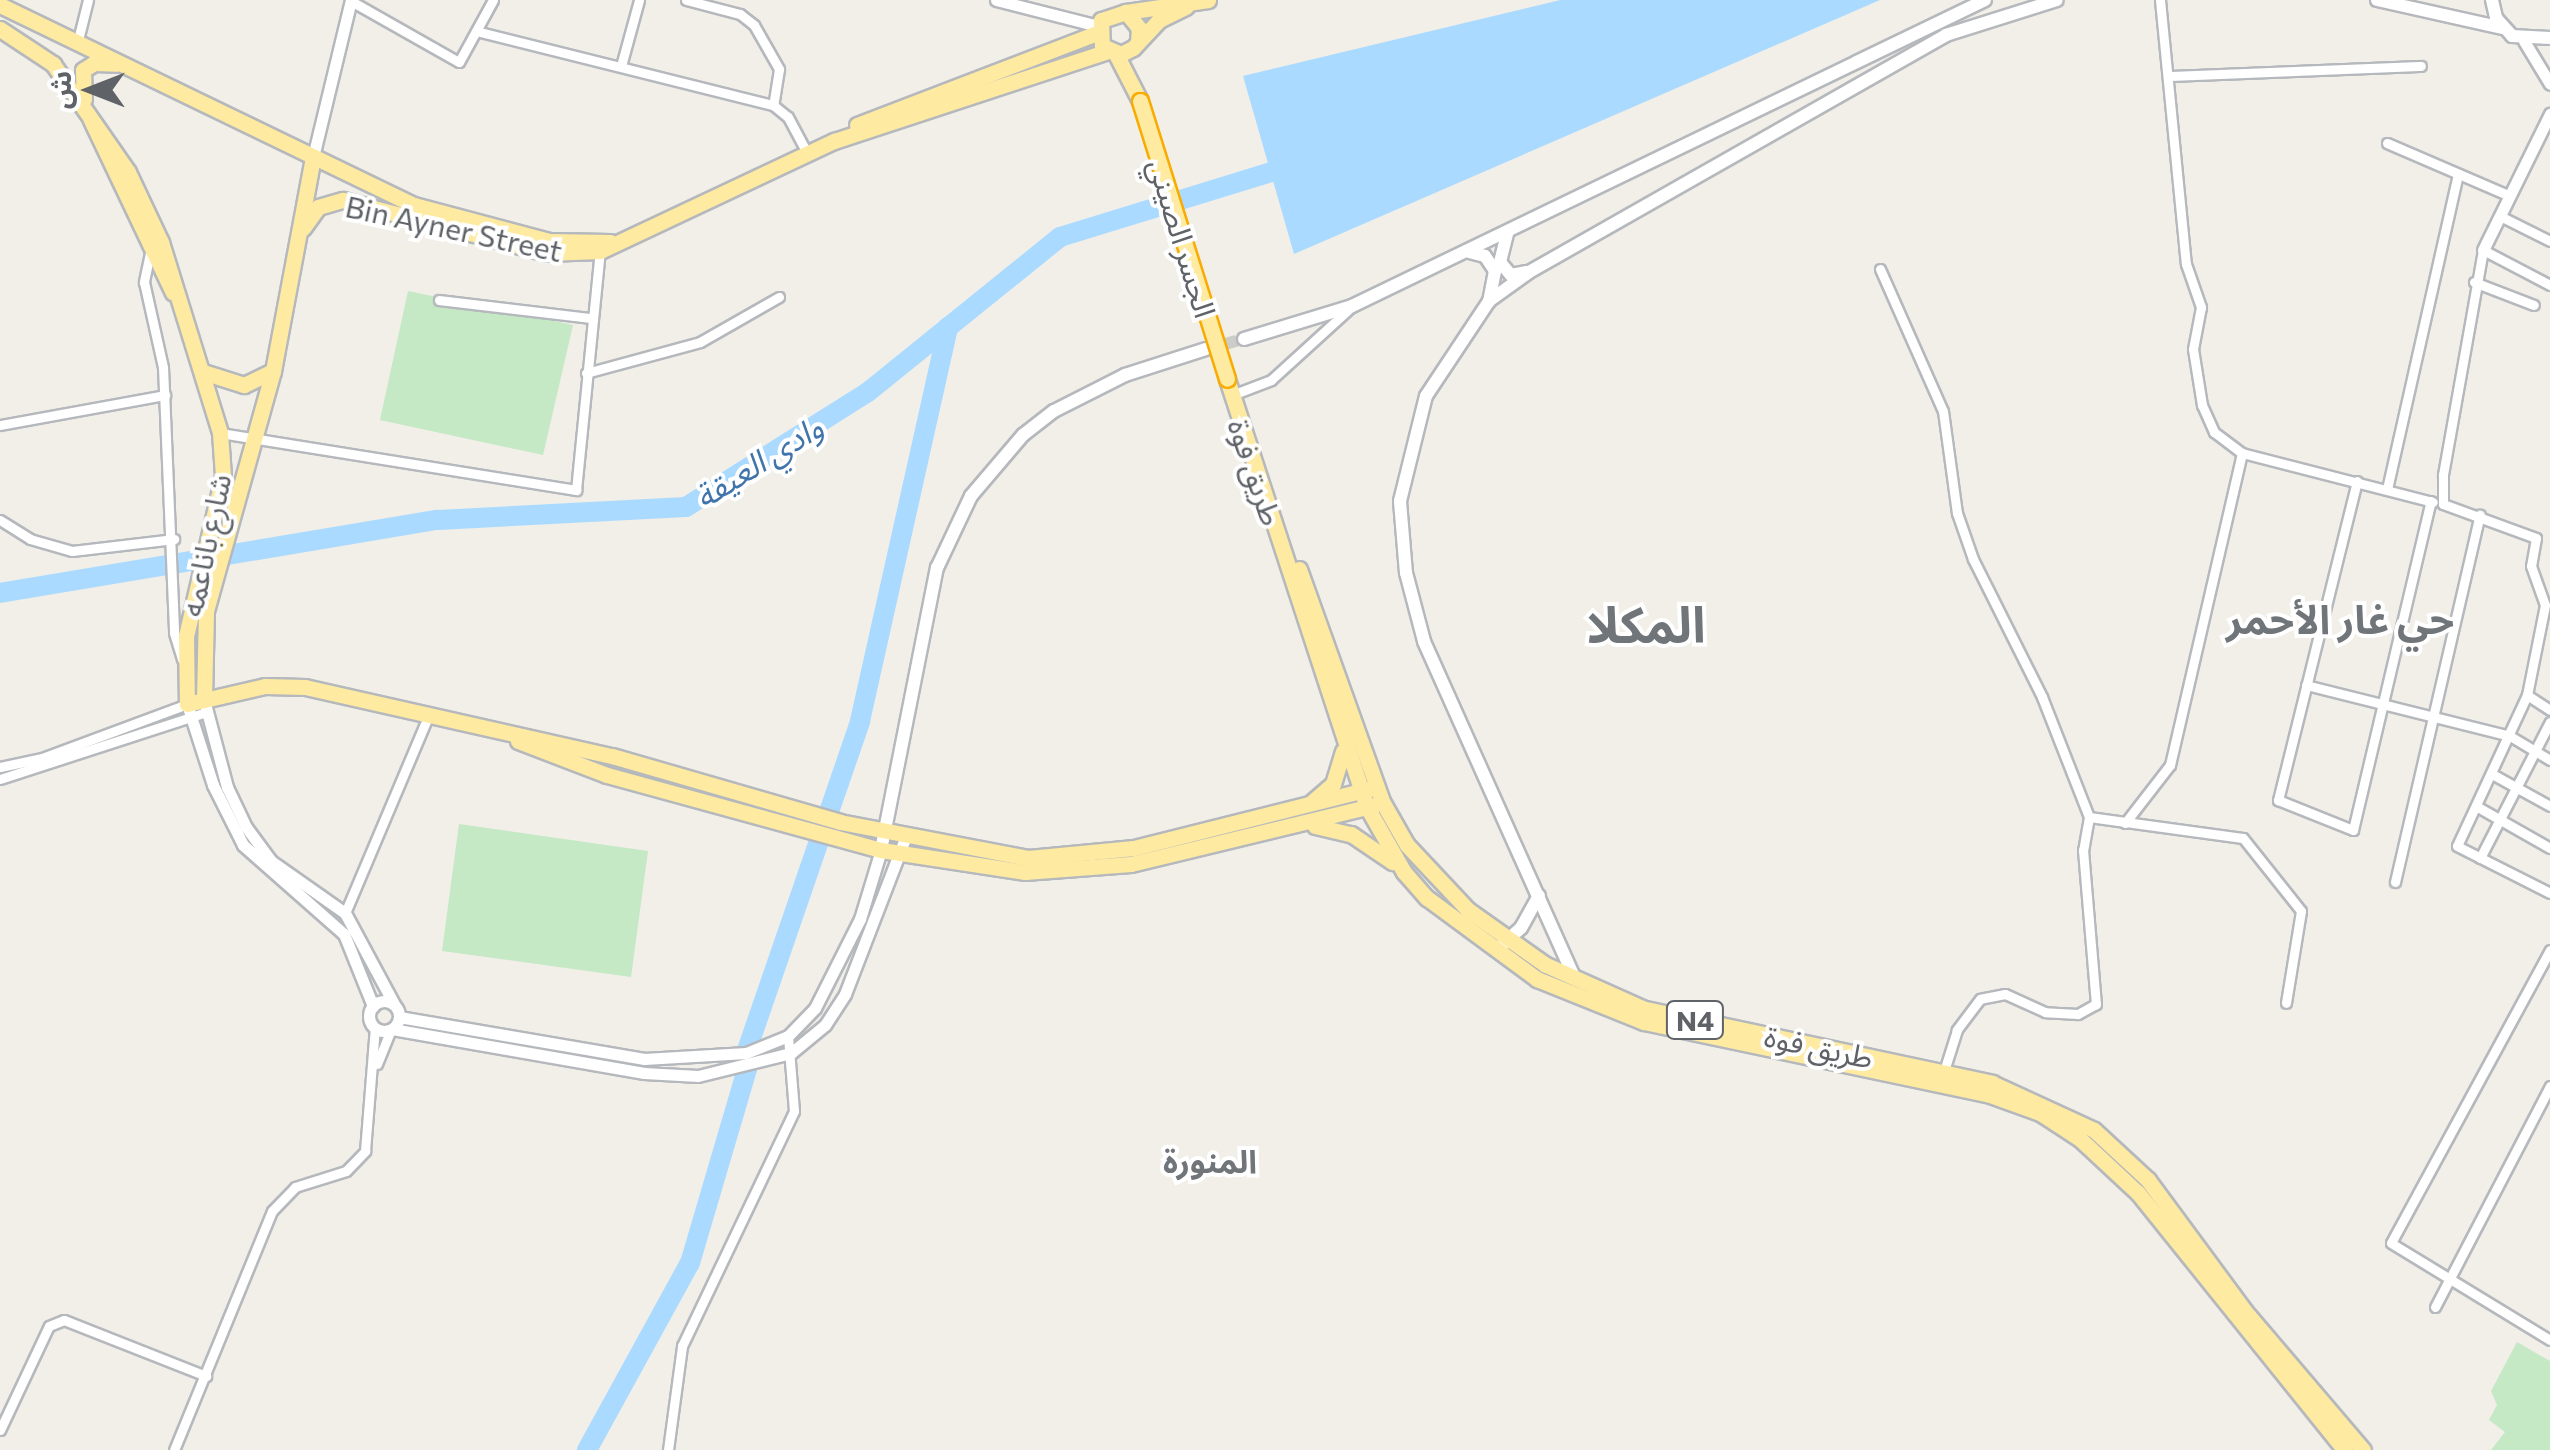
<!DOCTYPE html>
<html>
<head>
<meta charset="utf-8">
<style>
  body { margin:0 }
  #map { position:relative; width:2550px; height:1450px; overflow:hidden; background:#f1efe8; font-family:Commissioner,"Noto Sans Arabic",sans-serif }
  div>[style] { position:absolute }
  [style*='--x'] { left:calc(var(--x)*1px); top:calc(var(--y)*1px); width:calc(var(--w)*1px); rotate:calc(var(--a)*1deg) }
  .green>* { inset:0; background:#c5e8c5 }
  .water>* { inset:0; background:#aadaff }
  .river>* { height:20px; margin:-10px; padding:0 10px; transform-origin:10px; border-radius:10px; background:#aadaff }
  .secondary-tunnel>* { height:12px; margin-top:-6px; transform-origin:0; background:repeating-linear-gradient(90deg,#ccccc8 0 12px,transparent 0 18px) }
  .roads { filter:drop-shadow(2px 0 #b5b8bc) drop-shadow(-2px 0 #b5b8bc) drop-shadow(0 2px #b5b8bc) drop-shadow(0 -2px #b5b8bc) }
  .minor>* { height:9px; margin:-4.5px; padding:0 4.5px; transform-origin:4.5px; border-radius:4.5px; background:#fff }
  .tertiary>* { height:11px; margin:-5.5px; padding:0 5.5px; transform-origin:5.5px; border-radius:5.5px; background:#fff }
  .tertiary>.ring { margin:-5.5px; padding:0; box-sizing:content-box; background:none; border:11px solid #fff; border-radius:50% }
  .secondary>* { height:12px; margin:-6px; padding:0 6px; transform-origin:6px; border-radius:6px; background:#fff }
  .trunk>* { height:15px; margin:-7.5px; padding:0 7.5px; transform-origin:7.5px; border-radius:7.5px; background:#feeaa1 }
  .bridges { filter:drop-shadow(2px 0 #f9ab00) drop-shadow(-2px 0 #f9ab00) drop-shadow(0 2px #f9ab00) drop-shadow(0 -2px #f9ab00) }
  .trunk-bridge>* { height:15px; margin:-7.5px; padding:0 7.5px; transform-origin:7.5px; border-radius:7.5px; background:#feeaa1 }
  span { translate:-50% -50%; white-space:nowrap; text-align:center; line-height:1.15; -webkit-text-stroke:8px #fff; paint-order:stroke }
  .shield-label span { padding:2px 8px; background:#fff; border:2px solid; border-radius:8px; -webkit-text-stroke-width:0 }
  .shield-label { font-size:28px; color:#5f6368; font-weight:700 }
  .street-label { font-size:30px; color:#5f6368 }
  .water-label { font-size:32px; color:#4174aa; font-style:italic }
  .neighbourhood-label { font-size:32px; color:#70757a; font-weight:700 }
  .district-label { font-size:40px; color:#70757a; font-weight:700 }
  .town-label { font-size:50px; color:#70757a; font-weight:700 }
  .north { position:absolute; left:40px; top:40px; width:100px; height:100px; -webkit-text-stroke:8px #fff; paint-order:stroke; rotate:270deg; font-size:28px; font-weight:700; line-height:40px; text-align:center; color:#5f6368 }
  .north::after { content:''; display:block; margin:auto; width:35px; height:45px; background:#5f6368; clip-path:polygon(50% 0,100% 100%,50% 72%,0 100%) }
</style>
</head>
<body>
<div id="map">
  <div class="green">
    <i style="clip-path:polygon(408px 291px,573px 325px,543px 455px,380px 420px)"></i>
    <i style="clip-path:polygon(459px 824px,648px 851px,631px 977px,442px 951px)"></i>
    <i style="clip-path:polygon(2517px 1342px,2550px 1361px,2550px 1450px,2491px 1450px,2505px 1432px,2489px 1420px,2497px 1405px,2491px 1391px)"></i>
  </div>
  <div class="water">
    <i style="clip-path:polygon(1560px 0,1880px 0,1294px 254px,1243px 76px)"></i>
  </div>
  <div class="river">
    <i style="--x:0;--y:593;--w:444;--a:-9.5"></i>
    <i style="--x:438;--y:520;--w:248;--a:-3"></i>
    <i style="--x:686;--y:507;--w:215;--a:-32.3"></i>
    <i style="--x:868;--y:392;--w:247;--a:-38.9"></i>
    <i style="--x:1060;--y:237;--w:221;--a:-17.1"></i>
    <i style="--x:587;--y:1450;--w:213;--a:-61.2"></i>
    <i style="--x:690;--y:1263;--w:202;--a:-73.6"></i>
    <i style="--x:747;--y:1069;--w:16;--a:-94"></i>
    <i style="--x:746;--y:1053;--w:351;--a:-71"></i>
    <i style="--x:860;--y:721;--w:404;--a:-77.4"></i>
  </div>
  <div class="secondary-tunnel">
    <i style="--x:1208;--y:349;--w:37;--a:-16"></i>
  </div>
  <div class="roads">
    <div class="minor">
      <i style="--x:686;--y:0;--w:56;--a:14.5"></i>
      <i style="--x:740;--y:14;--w:18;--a:38"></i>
      <i style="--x:754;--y:25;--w:51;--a:60.4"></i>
      <i style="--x:779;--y:69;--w:36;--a:99"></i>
      <i style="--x:2160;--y:0;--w:265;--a:84.4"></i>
      <i style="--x:2186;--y:264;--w:46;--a:70.8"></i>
      <i style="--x:2201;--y:307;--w:43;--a:100.8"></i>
      <i style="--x:2193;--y:349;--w:57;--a:80.9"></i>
      <i style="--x:2202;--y:405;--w:30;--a:66"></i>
      <i style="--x:2214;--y:432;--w:35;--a:37"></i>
      <i style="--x:2242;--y:453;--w:197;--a:14.4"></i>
      <i style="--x:351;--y:1;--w:124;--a:29.5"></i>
      <i style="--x:459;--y:62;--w:71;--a:-61.3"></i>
      <i style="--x:476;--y:31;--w:306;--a:14"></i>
      <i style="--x:773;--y:105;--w:19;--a:39"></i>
      <i style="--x:788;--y:117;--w:40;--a:62"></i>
      <i style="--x:77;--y:44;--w:45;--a:-76"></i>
      <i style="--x:621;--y:66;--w:68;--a:-74.7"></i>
      <i style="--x:2169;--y:76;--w:252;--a:-2.3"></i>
      <i style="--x:2387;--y:143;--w:134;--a:23.3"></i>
      <i style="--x:2500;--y:216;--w:56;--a:26.6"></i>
      <i style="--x:150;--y:253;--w:30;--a:102"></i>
      <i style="--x:144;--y:282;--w:87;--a:77.4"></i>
      <i style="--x:163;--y:367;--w:266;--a:87.6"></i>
      <i style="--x:174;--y:633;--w:28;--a:73"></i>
      <i style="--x:1880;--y:269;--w:155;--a:66.1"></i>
      <i style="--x:1943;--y:411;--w:103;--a:82.2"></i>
      <i style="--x:1957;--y:513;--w:49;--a:70.8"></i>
      <i style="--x:1973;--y:559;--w:154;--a:63.4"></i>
      <i style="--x:2042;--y:697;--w:129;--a:68.6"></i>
      <i style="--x:2089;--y:817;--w:34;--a:100"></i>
      <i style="--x:2083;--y:850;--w:155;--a:85.2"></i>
      <i style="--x:2096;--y:1004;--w:21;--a:151"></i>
      <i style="--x:2078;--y:1014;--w:33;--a:-177"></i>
      <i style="--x:2045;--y:1012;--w:44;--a:-155.8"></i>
      <i style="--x:2005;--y:994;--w:25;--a:169"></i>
      <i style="--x:1980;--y:999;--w:39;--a:127"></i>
      <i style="--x:1957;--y:1030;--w:43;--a:107.6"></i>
      <i style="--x:2474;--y:282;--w:64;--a:21"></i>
      <i style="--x:2550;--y:285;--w:76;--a:-152.4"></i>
      <i style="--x:2483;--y:250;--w:229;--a:100.1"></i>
      <i style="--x:2443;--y:475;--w:29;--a:90"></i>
      <i style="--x:2443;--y:504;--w:99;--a:20.1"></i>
      <i style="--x:2536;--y:538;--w:28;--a:100"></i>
      <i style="--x:2531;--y:566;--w:41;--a:70.3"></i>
      <i style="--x:2545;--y:605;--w:92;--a:101.3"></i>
      <i style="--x:2527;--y:695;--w:166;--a:114.9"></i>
      <i style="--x:2457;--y:846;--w:104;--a:26.8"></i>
      <i style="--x:439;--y:300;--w:153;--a:6.8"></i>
      <i style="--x:586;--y:373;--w:118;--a:-15.2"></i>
      <i style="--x:700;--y:342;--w:91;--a:-29.7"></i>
      <i style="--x:1232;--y:395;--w:42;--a:-21"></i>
      <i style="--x:1271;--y:380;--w:107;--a:-42.3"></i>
      <i style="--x:0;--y:425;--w:168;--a:-10.3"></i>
      <i style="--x:220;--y:433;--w:361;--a:9.1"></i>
      <i style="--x:576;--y:490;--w:242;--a:-84.3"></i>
      <i style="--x:2357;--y:481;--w:329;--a:103.9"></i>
      <i style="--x:2278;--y:800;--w:81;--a:21.8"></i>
      <i style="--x:2353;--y:830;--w:338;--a:-76.7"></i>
      <i style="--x:2387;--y:489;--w:323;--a:-77.3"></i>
      <i style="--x:0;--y:520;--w:36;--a:32"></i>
      <i style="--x:30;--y:539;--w:44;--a:15.9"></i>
      <i style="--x:72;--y:551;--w:103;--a:-6.7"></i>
      <i style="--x:2306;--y:685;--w:210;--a:14"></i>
      <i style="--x:2510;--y:736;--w:47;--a:31"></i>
      <i style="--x:2527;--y:695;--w:27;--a:33"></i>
      <i style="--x:0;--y:767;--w:43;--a:-12.1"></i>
      <i style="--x:42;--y:758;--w:155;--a:-20.4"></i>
      <i style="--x:2492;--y:774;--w:66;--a:28.9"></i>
      <i style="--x:0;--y:779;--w:217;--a:-18"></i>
      <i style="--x:2476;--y:806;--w:85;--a:29.6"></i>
      <i style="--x:2089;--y:817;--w:155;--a:7.8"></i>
      <i style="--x:2243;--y:838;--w:93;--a:51.5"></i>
      <i style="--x:2301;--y:911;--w:93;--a:99.3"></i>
      <i style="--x:2125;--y:823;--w:73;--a:-52.2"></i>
      <i style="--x:2170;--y:765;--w:320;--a:-77"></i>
      <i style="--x:2480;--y:858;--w:153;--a:-62.8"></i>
      <i style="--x:2395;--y:882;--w:377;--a:-77"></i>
      <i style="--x:345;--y:913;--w:216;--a:-67.1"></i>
      <i style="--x:2550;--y:950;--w:333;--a:118.5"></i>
      <i style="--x:2391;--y:1243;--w:186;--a:31.4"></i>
      <i style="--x:377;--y:1064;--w:37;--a:-68"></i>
      <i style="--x:2435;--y:1307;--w:249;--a:-62.5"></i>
      <i style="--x:0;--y:1430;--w:115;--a:-64.8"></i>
      <i style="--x:49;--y:1326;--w:16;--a:-22"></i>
      <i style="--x:64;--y:1320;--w:153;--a:21.5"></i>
      <i style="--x:174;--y:1450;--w:258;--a:-67.7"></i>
      <i style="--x:272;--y:1211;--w:33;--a:-46"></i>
      <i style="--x:295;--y:1187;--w:53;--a:-17.4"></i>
      <i style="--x:346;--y:1171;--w:28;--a:-46"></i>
      <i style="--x:365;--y:1151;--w:123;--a:-85.4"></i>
      <i style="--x:668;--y:1450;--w:105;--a:-82.3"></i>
      <i style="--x:682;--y:1346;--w:260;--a:-64.5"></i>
      <i style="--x:794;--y:1111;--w:75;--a:-94.6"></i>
    </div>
    <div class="tertiary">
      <i style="--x:996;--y:0;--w:105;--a:14.3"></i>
      <i style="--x:2524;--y:41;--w:50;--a:58.8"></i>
      <i style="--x:313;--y:157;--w:162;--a:-76.4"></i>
      <i style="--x:2483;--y:250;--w:152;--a:-63.8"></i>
      <i style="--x:204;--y:700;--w:90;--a:75.2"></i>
      <i style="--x:227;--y:787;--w:44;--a:64.6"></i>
      <i style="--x:246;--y:827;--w:42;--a:53.7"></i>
      <i style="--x:271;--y:861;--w:90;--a:35.1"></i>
      <i style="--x:345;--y:913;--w:103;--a:61.7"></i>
      <i style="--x:187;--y:704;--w:85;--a:72.2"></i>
      <i style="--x:213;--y:785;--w:67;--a:63.4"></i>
      <i style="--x:243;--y:845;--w:135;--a:41.4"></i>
      <i style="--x:344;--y:934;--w:78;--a:68.1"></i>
      <i class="ring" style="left:369px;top:1001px;width:19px;height:19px"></i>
      <i style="--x:399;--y:1017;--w:249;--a:9.7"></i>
      <i style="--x:644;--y:1059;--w:102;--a:-3.4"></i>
      <i style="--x:746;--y:1053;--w:45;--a:-22"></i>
      <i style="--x:788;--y:1036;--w:39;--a:-46"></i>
      <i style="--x:815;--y:1008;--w:100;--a:-63.2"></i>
      <i style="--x:860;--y:919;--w:72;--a:-73.1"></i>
      <i style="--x:392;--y:1029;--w:256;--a:9.9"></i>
      <i style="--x:644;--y:1073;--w:54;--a:3.2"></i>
      <i style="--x:698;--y:1076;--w:96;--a:-13.9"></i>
      <i style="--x:791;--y:1053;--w:44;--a:-39.5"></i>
      <i style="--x:825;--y:1025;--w:37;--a:-57"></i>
      <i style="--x:845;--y:994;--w:169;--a:-68.9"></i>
    </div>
    <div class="secondary">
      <i style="--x:2377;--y:0;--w:128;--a:12.6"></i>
      <i style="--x:2492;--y:0;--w:18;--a:77"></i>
      <i style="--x:2496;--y:18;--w:24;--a:48"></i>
      <i style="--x:2512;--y:36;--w:38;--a:3"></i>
      <i style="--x:1507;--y:234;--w:29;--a:104"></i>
      <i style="--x:1500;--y:262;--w:17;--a:50"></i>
      <i style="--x:1511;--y:275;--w:16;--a:-11"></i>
      <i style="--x:1469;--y:252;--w:16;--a:14"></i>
      <i style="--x:1485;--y:256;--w:18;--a:56"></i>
      <i style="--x:1495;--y:271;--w:31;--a:101"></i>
      <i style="--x:1244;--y:339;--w:113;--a:-17"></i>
      <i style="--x:1352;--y:306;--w:703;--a:-25.8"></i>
      <i style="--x:881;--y:850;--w:288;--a:-78.8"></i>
      <i style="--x:937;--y:568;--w:80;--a:-64.7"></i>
      <i style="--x:971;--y:496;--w:80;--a:-49.6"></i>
      <i style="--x:1023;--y:435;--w:39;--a:-38"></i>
      <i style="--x:1054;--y:411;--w:80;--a:-26.9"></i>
      <i style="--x:1125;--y:375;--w:85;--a:-17.8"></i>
      <i style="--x:1502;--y:945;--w:25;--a:-42"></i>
      <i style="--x:1521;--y:928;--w:37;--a:-61"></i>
      <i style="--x:1575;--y:979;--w:370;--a:-114.1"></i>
      <i style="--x:1424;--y:641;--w:70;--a:-104.8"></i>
      <i style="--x:1406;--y:573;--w:72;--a:-94.8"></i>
      <i style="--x:1400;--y:501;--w:108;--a:-76.1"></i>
      <i style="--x:1426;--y:396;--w:114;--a:-56.4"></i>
      <i style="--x:1489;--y:301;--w:49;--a:-35.9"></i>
      <i style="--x:1529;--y:272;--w:480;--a:-29.6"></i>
      <i style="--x:1946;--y:35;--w:116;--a:-17.5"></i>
    </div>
    <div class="trunk">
      <i style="--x:0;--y:5;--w:460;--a:25.8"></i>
      <i style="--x:414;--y:205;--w:140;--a:14.9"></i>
      <i style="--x:549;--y:241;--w:61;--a:0.9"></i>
      <i style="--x:1126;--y:12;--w:83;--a:-8.3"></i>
      <i style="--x:0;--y:29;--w:64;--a:33.4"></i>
      <i style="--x:53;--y:64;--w:131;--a:55.2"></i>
      <i style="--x:128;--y:172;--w:77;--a:64.8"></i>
      <i style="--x:161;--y:242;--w:200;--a:72.8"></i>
      <i style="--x:220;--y:433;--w:43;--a:86"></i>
      <i style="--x:223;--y:476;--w:164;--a:103"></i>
      <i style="--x:186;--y:636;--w:68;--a:89.2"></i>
      <i style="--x:187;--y:704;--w:80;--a:-13"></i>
      <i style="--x:265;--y:686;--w:40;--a:1.4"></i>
      <i style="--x:305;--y:687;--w:315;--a:12.7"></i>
      <i style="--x:612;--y:756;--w:237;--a:16.1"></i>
      <i style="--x:840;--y:822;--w:191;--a:10.8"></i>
      <i style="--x:1028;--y:858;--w:106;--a:-5.4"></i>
      <i style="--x:1134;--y:848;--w:250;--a:-14.1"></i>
      <i style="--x:1138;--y:42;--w:14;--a:-86"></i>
      <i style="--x:1139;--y:28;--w:21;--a:-129"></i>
      <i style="--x:1126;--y:12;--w:26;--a:162"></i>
      <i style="--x:1101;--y:20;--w:26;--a:88"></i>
      <i style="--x:1102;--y:46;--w:21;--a:23"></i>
      <i style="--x:1121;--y:54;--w:13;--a:-27"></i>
      <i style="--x:1133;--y:48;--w:38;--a:-47"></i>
      <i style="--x:1159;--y:20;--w:30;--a:-26"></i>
      <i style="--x:1116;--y:54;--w:53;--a:62.9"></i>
      <i style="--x:84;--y:99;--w:29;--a:-92"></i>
      <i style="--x:83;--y:70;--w:13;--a:-32"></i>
      <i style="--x:94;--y:63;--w:23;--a:2"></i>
      <i style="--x:91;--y:120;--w:191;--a:64.6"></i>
      <i style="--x:857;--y:125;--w:257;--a:-21"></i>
      <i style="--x:303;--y:228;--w:26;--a:-54"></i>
      <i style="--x:318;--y:207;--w:26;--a:-16"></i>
      <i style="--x:343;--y:200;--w:210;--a:14.6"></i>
      <i style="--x:546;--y:253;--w:54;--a:-2.1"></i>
      <i style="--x:600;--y:251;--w:259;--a:-25.2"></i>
      <i style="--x:834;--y:141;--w:287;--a:-18.2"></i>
      <i style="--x:203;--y:372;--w:43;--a:17.6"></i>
      <i style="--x:244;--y:385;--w:32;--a:-26"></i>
      <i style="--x:1227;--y:379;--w:450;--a:71.9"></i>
      <i style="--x:1367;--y:807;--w:75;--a:60.4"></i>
      <i style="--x:1404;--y:872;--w:35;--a:49"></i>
      <i style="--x:1427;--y:898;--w:137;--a:36.4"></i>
      <i style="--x:1537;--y:979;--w:115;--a:21.9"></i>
      <i style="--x:1644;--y:1022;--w:350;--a:11.9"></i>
      <i style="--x:1987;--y:1094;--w:56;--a:19.7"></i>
      <i style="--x:2040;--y:1113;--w:48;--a:33"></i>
      <i style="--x:2080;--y:1139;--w:79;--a:43"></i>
      <i style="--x:2138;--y:1193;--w:330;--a:51.2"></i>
      <i style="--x:1299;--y:569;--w:249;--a:70.3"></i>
      <i style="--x:1383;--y:803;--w:48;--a:60.3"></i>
      <i style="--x:1407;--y:845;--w:89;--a:46.8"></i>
      <i style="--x:1468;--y:910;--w:95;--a:35.2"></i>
      <i style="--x:1546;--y:965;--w:108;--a:24"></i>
      <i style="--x:1645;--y:1009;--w:355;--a:12"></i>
      <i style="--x:1992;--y:1083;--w:112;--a:24.7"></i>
      <i style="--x:2094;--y:1130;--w:74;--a:42.8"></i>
      <i style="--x:2148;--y:1180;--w:160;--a:53.6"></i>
      <i style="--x:2243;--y:1309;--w:185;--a:49.6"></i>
      <i style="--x:204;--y:700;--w:89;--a:-88.7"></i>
      <i style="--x:206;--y:611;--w:249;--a:-74.4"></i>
      <i style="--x:273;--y:371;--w:218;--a:-79.4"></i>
      <i style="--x:518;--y:741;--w:95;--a:20.9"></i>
      <i style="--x:607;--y:775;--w:284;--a:15.3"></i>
      <i style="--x:881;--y:850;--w:146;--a:8.7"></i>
      <i style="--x:1025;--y:872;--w:106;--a:-4.3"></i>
      <i style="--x:1131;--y:864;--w:250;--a:-13.6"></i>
      <i style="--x:1312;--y:802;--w:28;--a:-41"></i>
      <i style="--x:1333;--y:784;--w:34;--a:-73"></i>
      <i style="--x:1315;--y:826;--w:37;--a:13"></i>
      <i style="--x:1351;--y:834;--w:50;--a:34.3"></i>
    </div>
  </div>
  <div class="bridges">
    <div class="trunk-bridge">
      <i style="--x:1140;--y:101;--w:291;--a:72.6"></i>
    </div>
  </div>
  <div class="shield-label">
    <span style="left:1695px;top:1020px">N4</span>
  </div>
  <div class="street-label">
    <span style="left:454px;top:228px;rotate:12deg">Bin Ayner Street</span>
    <span style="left:1183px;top:238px;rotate:73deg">الجسر الصيني</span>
    <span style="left:1256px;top:472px;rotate:71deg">طريق فوة</span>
    <span style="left:205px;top:545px;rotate:-78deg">شارع باناعمه</span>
    <span style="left:1819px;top:1046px;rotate:12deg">طريق فوة</span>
  </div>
  <div class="water-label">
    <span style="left:758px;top:461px;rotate:-32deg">وادي العيقة</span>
  </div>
  <div class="neighbourhood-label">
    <span style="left:1210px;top:1160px">المنورة</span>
  </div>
  <div class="district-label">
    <span style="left:2340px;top:618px">حي غار الأحمر</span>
  </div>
  <div class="town-label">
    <span style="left:1646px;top:623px">المكلا</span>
  </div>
  <div class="north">ش</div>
</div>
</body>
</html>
